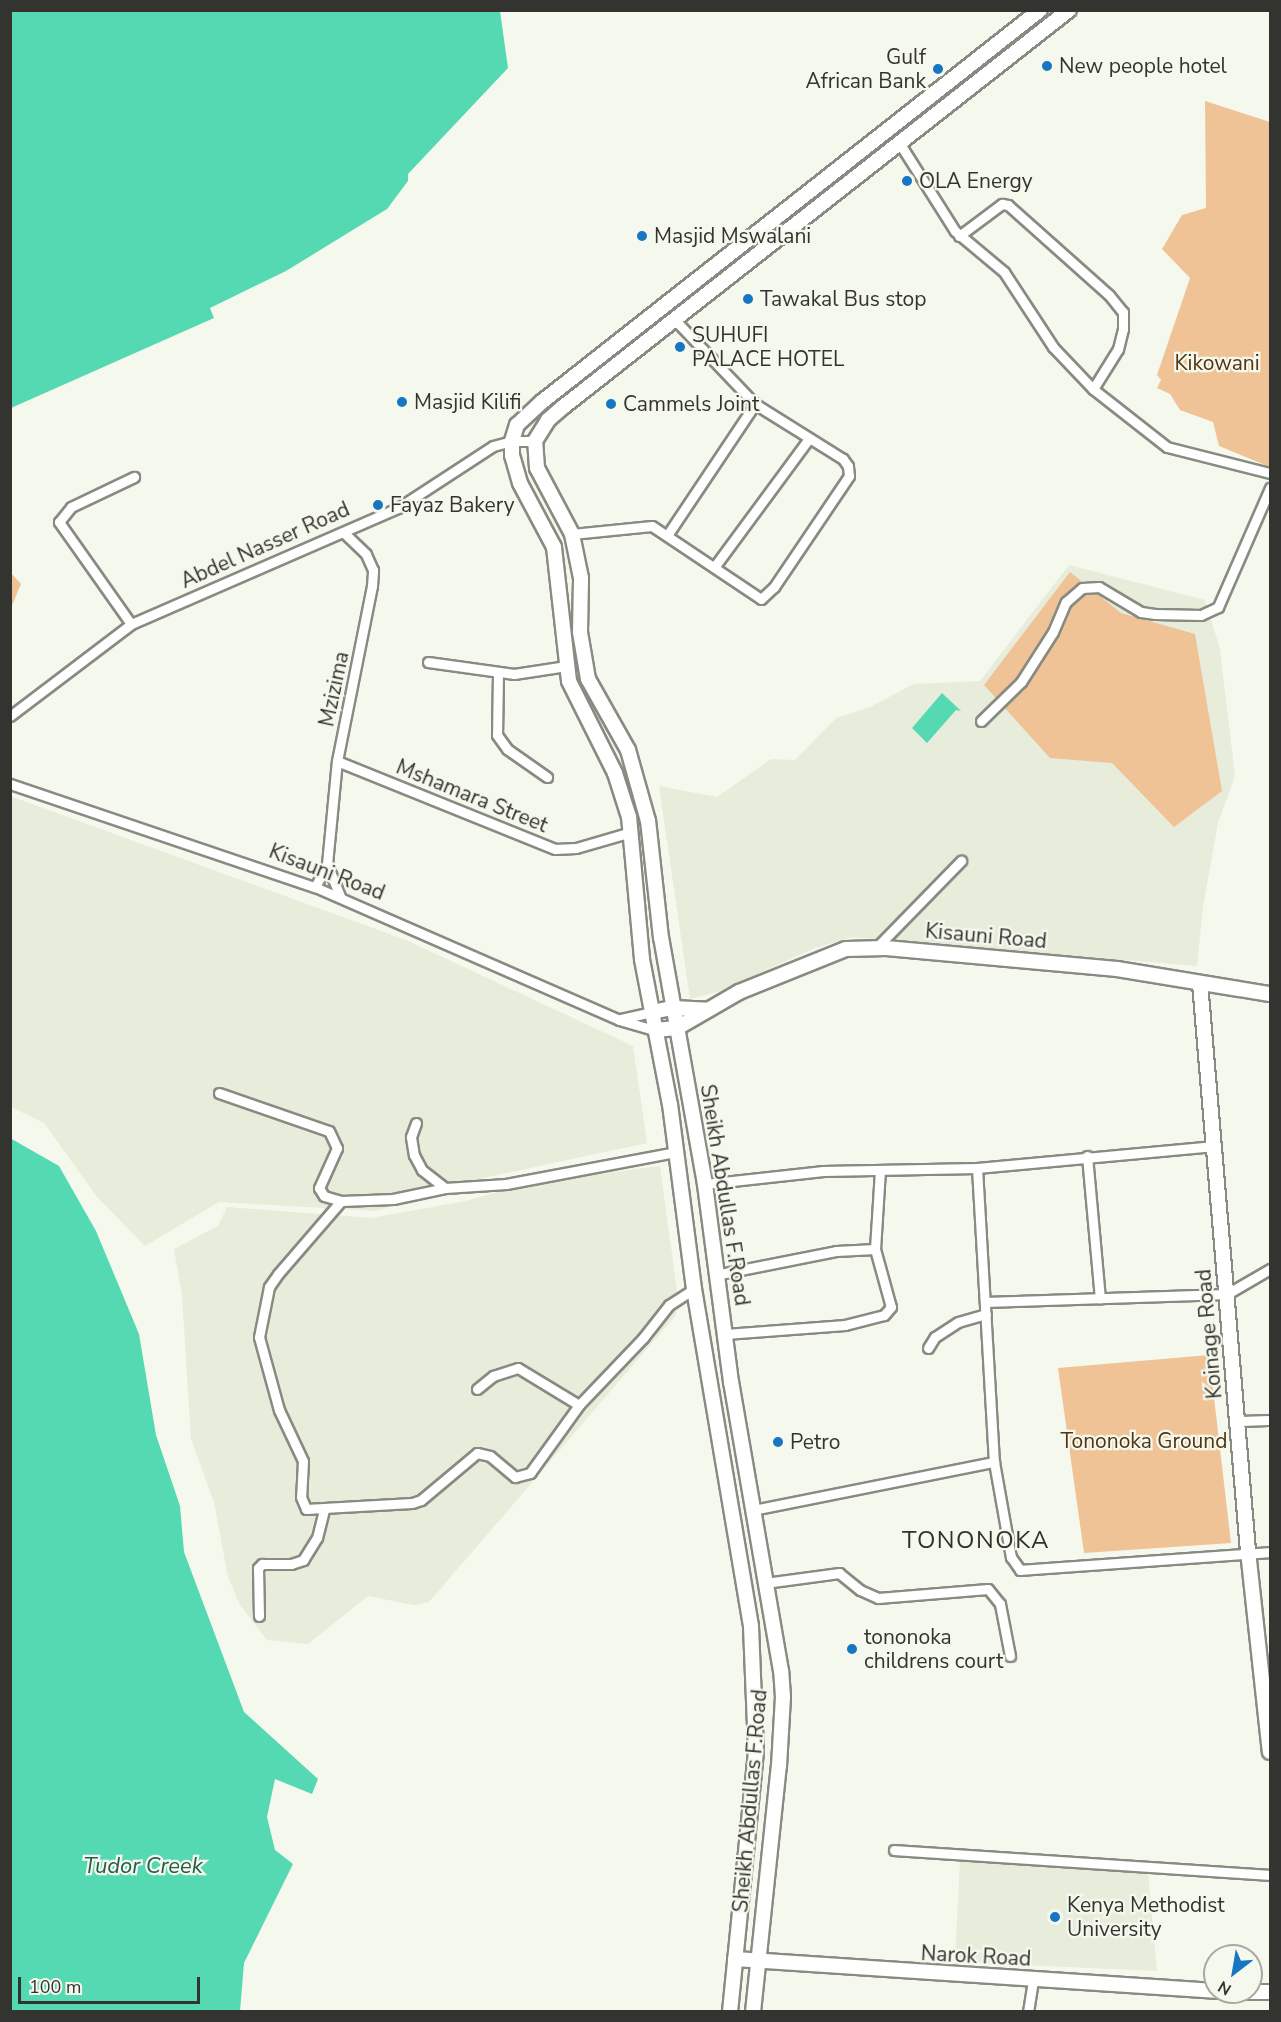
<!DOCTYPE html>
<html>
<head>
<meta charset="utf-8">
<style>
  body { margin:0 }
  #map { position:relative; width:1281px; height:2022px; overflow:hidden; background:#f5f8ed; font-family:"Nunito Sans",sans-serif }
  div>[style] { position:absolute }
  [style*='--x'] { left:calc(var(--x)*1px); top:calc(var(--y)*1px); width:calc(var(--w)*1px); rotate:calc(var(--a)*1deg) }
  .built>* { inset:0; background:#e7ecdb }
  .green>* { inset:0; background:#f0c397 }
  .water>* { inset:0; background:#54d9b3 }
  .roads { filter:drop-shadow(2px 0 #888b81) drop-shadow(-2px 0 #888b81) drop-shadow(0 2px #888b81) drop-shadow(0 -2px #888b81) }
  .street>* { height:9px; margin:-4.5px; padding:0 4.5px; transform-origin:4.5px; border-radius:4.5px; background:#fff }
  .secondary>* { height:14px; margin:-7px; padding:0 7px; transform-origin:7px; border-radius:7px; background:#fff }
  .dots>* { width:16px; height:16px; translate:-50% -50%; box-sizing:border-box; border:3px solid #f5f8ed; border-radius:50% }
  span { translate:-50% -50%; white-space:nowrap; text-align:center; line-height:1.15; -webkit-text-stroke:4.5px #f5f8ed; paint-order:stroke }
  .poi-label { font-size:21px; color:#333430 }
  .right { translate:-100% -50%; text-align:right }
  .left { translate:0 -50%; text-align:left }
  .park-label { font-size:21px; color:#523413 }
  .street-label { font-size:21px; color:#333430 }
  .water-label { font-size:22px; color:#265c4c; font-style:italic }
  .quarter-label { font-size:24px; color:#30322a; letter-spacing:1.5px }
  .frame { position:absolute; inset:0; border:12px solid #333430; pointer-events:none }
  .north { position:absolute; left:1203px; top:1944px; width:60px; height:60px; box-sizing:border-box; background:#f5f8ed; border:2px solid #a7aaa1; border-radius:50%; rotate:211deg; font-size:16px; font-weight:700; line-height:24px; text-align:center; color:#333430 }
  .north::after { content:''; display:block; margin:auto; width:21px; height:27px; background:#1775c2; clip-path:polygon(50% 0,100% 100%,50% 72%,0 100%) }
  .scale { position:absolute; left:18px; top:1977px; width:182px; height:27px; box-sizing:border-box; border:3px solid #333430; border-top:0; padding-left:8px; font-size:18px; line-height:21px; white-space:nowrap; color:#333430; -webkit-text-stroke:4px #f5f8ed; paint-order:stroke }
</style>
</head>
<body>
<div id="map">
  <div class="built">
    <i style="clip-path:polygon(1069px 565px,1205px 600px,1220px 649px,1235px 776px,1218px 823px,1203px 907px,1197px 966px,852px 937px,815px 948px,717px 992px,690px 999px,659px 786px,717px 797px,771px 759px,795px 760px,836px 718px,870px 707px,914px 684px,980px 681px)"></i>
    <i style="clip-path:polygon(10px 796px,406px 940px,633px 1046px,647px 1143px,460px 1183px,376px 1211px,219px 1202px,145px 1246px,97px 1197px,44px 1123px,11px 1107px)"></i>
    <i style="clip-path:polygon(660px 1166px,678px 1299px,676px 1315px,429px 1602px,414px 1605px,368px 1596px,308px 1644px,267px 1640px,240px 1605px,228px 1577px,214px 1502px,191px 1439px,182px 1295px,174px 1249px,218px 1226px,227px 1207px,371px 1218px,461px 1202px,532px 1183px)"></i>
    <i style="clip-path:polygon(960px 1862px,1148px 1872px,1157px 1971px,955px 1962px)"></i>
  </div>
  <div class="green">
    <i style="clip-path:polygon(1205px 101px,1270px 122px,1270px 467px,1219px 446px,1213px 422px,1180px 410px,1170px 394px,1157px 388px,1161px 380px,1157px 375px,1190px 278px,1162px 249px,1182px 215px,1206px 208px)"></i>
    <i style="clip-path:polygon(1070px 572px,1121px 613px,1195px 634px,1222px 791px,1174px 827px,1112px 763px,1050px 758px,984px 685px)"></i>
    <i style="clip-path:polygon(11px 573px,21px 584px,11px 608px)"></i>
    <i style="clip-path:polygon(1209px 1355px,1231px 1543px,1084px 1553px,1058px 1368px)"></i>
  </div>
  <div class="water">
    <i style="clip-path:polygon(11px 10px,500px 11px,508px 68px,408px 174px,408px 181px,387px 209px,286px 271px,210px 308px,214px 318px,11px 408px)"></i>
    <i style="clip-path:polygon(942px 693px,961px 711px,956px 710px,927px 743px,912px 728px)"></i>
    <i style="clip-path:polygon(10px 1138px,59px 1166px,96px 1231px,139px 1334px,156px 1435px,180px 1506px,184px 1552px,244px 1712px,318px 1779px,312px 1794px,275px 1779px,267px 1817px,275px 1850px,293px 1864px,244px 1963px,240px 2011px,11px 2011px)"></i>
  </div>
  <div class="roads">
    <div class="street">
      <i style="--x:900;--y:144;--w:103;--a:57.7"></i>
      <i style="--x:955;--y:231;--w:64;--a:39.9"></i>
      <i style="--x:1004;--y:272;--w:90;--a:56.8"></i>
      <i style="--x:1053;--y:347;--w:58;--a:46.4"></i>
      <i style="--x:1093;--y:389;--w:94;--a:38.1"></i>
      <i style="--x:1167;--y:447;--w:106;--a:14.2"></i>
      <i style="--x:959;--y:236;--w:54;--a:-36.7"></i>
      <i style="--x:1002;--y:204;--w:6;--a:9"></i>
      <i style="--x:1008;--y:205;--w:135;--a:41.7"></i>
      <i style="--x:1109;--y:295;--w:22;--a:51"></i>
      <i style="--x:1123;--y:312;--w:17;--a:90"></i>
      <i style="--x:1123;--y:329;--w:21;--a:104"></i>
      <i style="--x:1118;--y:349;--w:47;--a:122"></i>
      <i style="--x:572;--y:534;--w:80;--a:-5.7"></i>
      <i style="--x:652;--y:526;--w:131;--a:33.8"></i>
      <i style="--x:761;--y:599;--w:18;--a:-43"></i>
      <i style="--x:774;--y:587;--w:134;--a:-56"></i>
      <i style="--x:849;--y:476;--w:10;--a:-96"></i>
      <i style="--x:848;--y:466;--w:9;--a:-126"></i>
      <i style="--x:843;--y:459;--w:104;--a:-148"></i>
      <i style="--x:755;--y:404;--w:116;--a:-133.6"></i>
      <i style="--x:668;--y:534;--w:156;--a:-56.2"></i>
      <i style="--x:715;--y:566;--w:157;--a:-53.6"></i>
      <i style="--x:131;--y:624;--w:125;--a:-125.2"></i>
      <i style="--x:59;--y:522;--w:19;--a:-51"></i>
      <i style="--x:71;--y:507;--w:70;--a:-25.5"></i>
      <i style="--x:428;--y:662;--w:87;--a:7.9"></i>
      <i style="--x:514;--y:674;--w:53;--a:-8.7"></i>
      <i style="--x:498;--y:674;--w:61;--a:90.9"></i>
      <i style="--x:497;--y:735;--w:17;--a:54"></i>
      <i style="--x:507;--y:749;--w:49;--a:35"></i>
      <i style="--x:10;--y:716;--w:152;--a:-37.2"></i>
      <i style="--x:131;--y:624;--w:291;--a:-23.5"></i>
      <i style="--x:398;--y:508;--w:113;--a:-33.1"></i>
      <i style="--x:493;--y:446;--w:20;--a:-15"></i>
      <i style="--x:512;--y:441;--w:23;--a:0"></i>
      <i style="--x:981;--y:721;--w:56;--a:-44.3"></i>
      <i style="--x:1021;--y:682;--w:59;--a:-57.4"></i>
      <i style="--x:1053;--y:632;--w:33;--a:-67"></i>
      <i style="--x:1066;--y:602;--w:21;--a:-41"></i>
      <i style="--x:1082;--y:588;--w:17;--a:-3"></i>
      <i style="--x:1099;--y:587;--w:49;--a:30.8"></i>
      <i style="--x:1141;--y:612;--w:14;--a:8"></i>
      <i style="--x:1155;--y:614;--w:46;--a:1.2"></i>
      <i style="--x:1201;--y:615;--w:19;--a:-25"></i>
      <i style="--x:1218;--y:607;--w:130;--a:-66.4"></i>
      <i style="--x:337;--y:761;--w:235;--a:22"></i>
      <i style="--x:555;--y:849;--w:21;--a:-3"></i>
      <i style="--x:576;--y:848;--w:57;--a:-16.2"></i>
      <i style="--x:10;--y:784;--w:322;--a:18.7"></i>
      <i style="--x:315;--y:887;--w:332;--a:23.6"></i>
      <i style="--x:619;--y:1020;--w:37;--a:16"></i>
      <i style="--x:327;--y:864;--w:35;--a:68"></i>
      <i style="--x:315;--y:887;--w:26;--a:-62"></i>
      <i style="--x:327;--y:864;--w:103;--a:-84.5"></i>
      <i style="--x:337;--y:761;--w:178;--a:-78.7"></i>
      <i style="--x:372;--y:586;--w:16;--a:-86"></i>
      <i style="--x:373;--y:570;--w:17;--a:-114"></i>
      <i style="--x:366;--y:554;--w:30;--a:-136"></i>
      <i style="--x:876;--y:948;--w:122;--a:-45.7"></i>
      <i style="--x:621;--y:1019;--w:32;--a:-13"></i>
      <i style="--x:219;--y:1093;--w:116;--a:19.1"></i>
      <i style="--x:329;--y:1131;--w:19;--a:65"></i>
      <i style="--x:337;--y:1148;--w:44;--a:114.2"></i>
      <i style="--x:319;--y:1188;--w:9;--a:58"></i>
      <i style="--x:324;--y:1196;--w:18;--a:16"></i>
      <i style="--x:341;--y:1201;--w:52;--a:-2.2"></i>
      <i style="--x:393;--y:1199;--w:53;--a:-11.9"></i>
      <i style="--x:445;--y:1188;--w:61;--a:-3.8"></i>
      <i style="--x:506;--y:1184;--w:172;--a:-10.7"></i>
      <i style="--x:416;--y:1123;--w:15;--a:110"></i>
      <i style="--x:411;--y:1137;--w:18;--a:81"></i>
      <i style="--x:414;--y:1155;--w:17;--a:62"></i>
      <i style="--x:422;--y:1170;--w:29;--a:38"></i>
      <i style="--x:1087;--y:1156;--w:143;--a:84.8"></i>
      <i style="--x:977;--y:1168;--w:294;--a:86.7"></i>
      <i style="--x:705;--y:1184;--w:119;--a:-6.3"></i>
      <i style="--x:823;--y:1171;--w:154;--a:-1.1"></i>
      <i style="--x:977;--y:1168;--w:236;--a:-5.3"></i>
      <i style="--x:341;--y:1201;--w:96;--a:130.8"></i>
      <i style="--x:278;--y:1274;--w:16;--a:125"></i>
      <i style="--x:269;--y:1287;--w:51;--a:101.3"></i>
      <i style="--x:259;--y:1337;--w:76;--a:74.7"></i>
      <i style="--x:279;--y:1410;--w:56;--a:64.8"></i>
      <i style="--x:303;--y:1461;--w:36;--a:93"></i>
      <i style="--x:301;--y:1497;--w:13;--a:67"></i>
      <i style="--x:306;--y:1509;--w:106;--a:-3.2"></i>
      <i style="--x:412;--y:1503;--w:9;--a:-18"></i>
      <i style="--x:421;--y:1500;--w:73;--a:-40"></i>
      <i style="--x:477;--y:1453;--w:13;--a:13"></i>
      <i style="--x:490;--y:1456;--w:33;--a:40"></i>
      <i style="--x:515;--y:1477;--w:16;--a:-15"></i>
      <i style="--x:530;--y:1473;--w:84;--a:-54.2"></i>
      <i style="--x:579;--y:1405;--w:93;--a:-46.3"></i>
      <i style="--x:643;--y:1338;--w:42;--a:-51.8"></i>
      <i style="--x:669;--y:1305;--w:30;--a:-33"></i>
      <i style="--x:875;--y:1249;--w:79;--a:-86.4"></i>
      <i style="--x:715;--y:1275;--w:123;--a:-11.2"></i>
      <i style="--x:836;--y:1251;--w:39;--a:-3"></i>
      <i style="--x:875;--y:1249;--w:60;--a:74.6"></i>
      <i style="--x:891;--y:1307;--w:11;--a:131"></i>
      <i style="--x:884;--y:1315;--w:40;--a:165.6"></i>
      <i style="--x:845;--y:1325;--w:120;--a:175.7"></i>
      <i style="--x:985;--y:1302;--w:242;--a:-1.9"></i>
      <i style="--x:1227;--y:1294;--w:50;--a:-30.2"></i>
      <i style="--x:928;--y:1348;--w:13;--a:-58"></i>
      <i style="--x:935;--y:1337;--w:27;--a:-33"></i>
      <i style="--x:958;--y:1322;--w:29;--a:-16"></i>
      <i style="--x:477;--y:1389;--w:21;--a:-39"></i>
      <i style="--x:493;--y:1376;--w:26;--a:-18"></i>
      <i style="--x:518;--y:1368;--w:71;--a:31.2"></i>
      <i style="--x:1239;--y:1421;--w:31;--a:-2"></i>
      <i style="--x:753;--y:1510;--w:246;--a:-11.3"></i>
      <i style="--x:994;--y:1462;--w:97;--a:79.9"></i>
      <i style="--x:1011;--y:1557;--w:16;--a:55"></i>
      <i style="--x:1020;--y:1570;--w:251;--a:-4.1"></i>
      <i style="--x:765;--y:1583;--w:75;--a:-7.7"></i>
      <i style="--x:839;--y:1573;--w:27;--a:39"></i>
      <i style="--x:860;--y:1590;--w:20;--a:24"></i>
      <i style="--x:878;--y:1598;--w:110;--a:-4.7"></i>
      <i style="--x:988;--y:1589;--w:19;--a:51"></i>
      <i style="--x:1000;--y:1604;--w:53;--a:79.1"></i>
      <i style="--x:259;--y:1616;--w:48;--a:-91.2"></i>
      <i style="--x:258;--y:1568;--w:6;--a:-45"></i>
      <i style="--x:262;--y:1564;--w:29;--a:0"></i>
      <i style="--x:291;--y:1564;--w:13;--a:-18"></i>
      <i style="--x:303;--y:1560;--w:26;--a:-58"></i>
      <i style="--x:317;--y:1538;--w:30;--a:-76"></i>
      <i style="--x:894;--y:1850;--w:377;--a:3.8"></i>
      <i style="--x:1028;--y:2012;--w:32;--a:-81"></i>
    </div>
    <div class="secondary">
      <i style="--x:1200;--y:983;--w:570;--a:85.17"></i>
      <i style="--x:1248;--y:1551;--w:202;--a:83.8"></i>
      <i style="--x:652;--y:1012;--w:21;--a:-11"></i>
      <i style="--x:673;--y:1008;--w:35;--a:3"></i>
      <i style="--x:655;--y:1030;--w:22;--a:-5"></i>
      <i style="--x:677;--y:1028;--w:72;--a:-30.1"></i>
      <i style="--x:739;--y:992;--w:115;--a:-21.9"></i>
      <i style="--x:846;--y:949;--w:40;--a:-1.4"></i>
      <i style="--x:886;--y:948;--w:232;--a:5.2"></i>
      <i style="--x:1117;--y:969;--w:155;--a:9.3"></i>
      <i style="--x:735;--y:1959;--w:481;--a:3.8"></i>
      <i style="--x:1229;--y:1992;--w:41;--a:0"></i>
      <i style="--x:730;--y:2012;--w:262;--a:-84.3"></i>
      <i style="--x:756;--y:1751;--w:125;--a:-92.3"></i>
      <i style="--x:751;--y:1626;--w:342;--a:-99.6"></i>
      <i style="--x:694;--y:1289;--w:186;--a:-97.4"></i>
      <i style="--x:670;--y:1105;--w:149;--a:-100.9"></i>
      <i style="--x:642;--y:959;--w:143;--a:-95.2"></i>
      <i style="--x:629;--y:817;--w:46;--a:-107.7"></i>
      <i style="--x:615;--y:773;--w:103;--a:-116.6"></i>
      <i style="--x:569;--y:681;--w:135;--a:-96.4"></i>
      <i style="--x:554;--y:547;--w:72;--a:-118"></i>
      <i style="--x:520;--y:483;--w:29;--a:-106"></i>
      <i style="--x:512;--y:455;--w:14;--a:-90"></i>
      <i style="--x:512;--y:441;--w:17;--a:-73"></i>
      <i style="--x:517;--y:425;--w:35;--a:-43"></i>
      <i style="--x:543;--y:401;--w:632;--a:-38.19"></i>
      <i style="--x:753;--y:2012;--w:247;--a:-84"></i>
      <i style="--x:779;--y:1766;--w:69;--a:-86.7"></i>
      <i style="--x:783;--y:1697;--w:26;--a:-94"></i>
      <i style="--x:781;--y:1671;--w:293;--a:-99.8"></i>
      <i style="--x:731;--y:1382;--w:200;--a:-97.5"></i>
      <i style="--x:705;--y:1184;--w:250;--a:-100.1"></i>
      <i style="--x:661;--y:938;--w:118;--a:-96.3"></i>
      <i style="--x:648;--y:821;--w:74;--a:-105.7"></i>
      <i style="--x:628;--y:750;--w:81;--a:-119.4"></i>
      <i style="--x:588;--y:679;--w:48;--a:-99.7"></i>
      <i style="--x:580;--y:632;--w:54;--a:-88.9"></i>
      <i style="--x:581;--y:578;--w:45;--a:-101.6"></i>
      <i style="--x:572;--y:534;--w:75;--a:-117.9"></i>
      <i style="--x:537;--y:468;--w:27;--a:-94"></i>
      <i style="--x:535;--y:441;--w:25;--a:-58"></i>
      <i style="--x:548;--y:420;--w:20;--a:-41"></i>
      <i style="--x:563;--y:407;--w:643;--a:-38.12"></i>
    </div>
  </div>
  <div class="dots">
    <i style="left:1047px;top:66px;background:#1775c2"></i>
    <i style="left:938px;top:69px;background:#1775c2"></i>
    <i style="left:907px;top:181px;background:#1775c2"></i>
    <i style="left:642px;top:236px;background:#1775c2"></i>
    <i style="left:748px;top:299px;background:#1775c2"></i>
    <i style="left:680px;top:347px;background:#1775c2"></i>
    <i style="left:402px;top:402px;background:#1775c2"></i>
    <i style="left:611px;top:404px;background:#1775c2"></i>
    <i style="left:378px;top:505px;background:#1775c2"></i>
    <i style="left:778px;top:1442px;background:#1775c2"></i>
    <i style="left:852px;top:1649px;background:#1775c2"></i>
    <i style="left:1055px;top:1917px;background:#1775c2"></i>
  </div>
  <div class="poi-label">
    <span class="right" style="left:926px;top:69px">Gulf<br>African Bank</span>
    <span class="left" style="left:1059px;top:66px">New people hotel</span>
    <span class="left" style="left:919px;top:181px">OLA Energy</span>
    <span class="left" style="left:654px;top:236px">Masjid Mswalani</span>
    <span class="left" style="left:760px;top:299px">Tawakal Bus stop</span>
    <span class="left" style="left:692px;top:347px">SUHUFI<br>PALACE HOTEL</span>
    <span class="left" style="left:414px;top:402px">Masjid Kilifi</span>
    <span class="left" style="left:623px;top:404px">Cammels Joint</span>
    <span class="left" style="left:390px;top:505px">Fayaz Bakery</span>
    <span class="left" style="left:790px;top:1442px">Petro</span>
    <span class="left" style="left:864px;top:1649px">tononoka<br>childrens court</span>
    <span class="left" style="left:1067px;top:1917px">Kenya Methodist<br>University</span>
  </div>
  <div class="park-label">
    <span style="left:1217px;top:363px">Kikowani</span>
    <span style="left:1144px;top:1441px">Tononoka Ground</span>
  </div>
  <div class="street-label">
    <span style="left:265px;top:545px;rotate:-24deg">Abdel Nasser Road</span>
    <span style="left:334px;top:689px;rotate:-78deg">Mzizima</span>
    <span style="left:472px;top:796px;rotate:22deg">Mshamara Street</span>
    <span style="left:327px;top:872px;rotate:21deg">Kisauni Road</span>
    <span style="left:986px;top:936px;rotate:5deg">Kisauni Road</span>
    <span style="left:725px;top:1195px;rotate:81deg">Sheikh Abdullas F.Road</span>
    <span style="left:1209px;top:1334px;rotate:-95deg">Koinage Road</span>
    <span style="left:750px;top:1801px;rotate:-85deg">Sheikh Abdullas F.Road</span>
    <span style="left:976px;top:1956px;rotate:3deg">Narok Road</span>
  </div>
  <div class="water-label">
    <span style="left:143px;top:1867px">Tudor Creek</span>
  </div>
  <div class="quarter-label">
    <span style="left:976px;top:1541px">TONONOKA</span>
  </div>
  <div class="frame"></div>
  <div class="north">N</div>
  <div class="scale">100 m</div>
</div>
</body>
</html>
